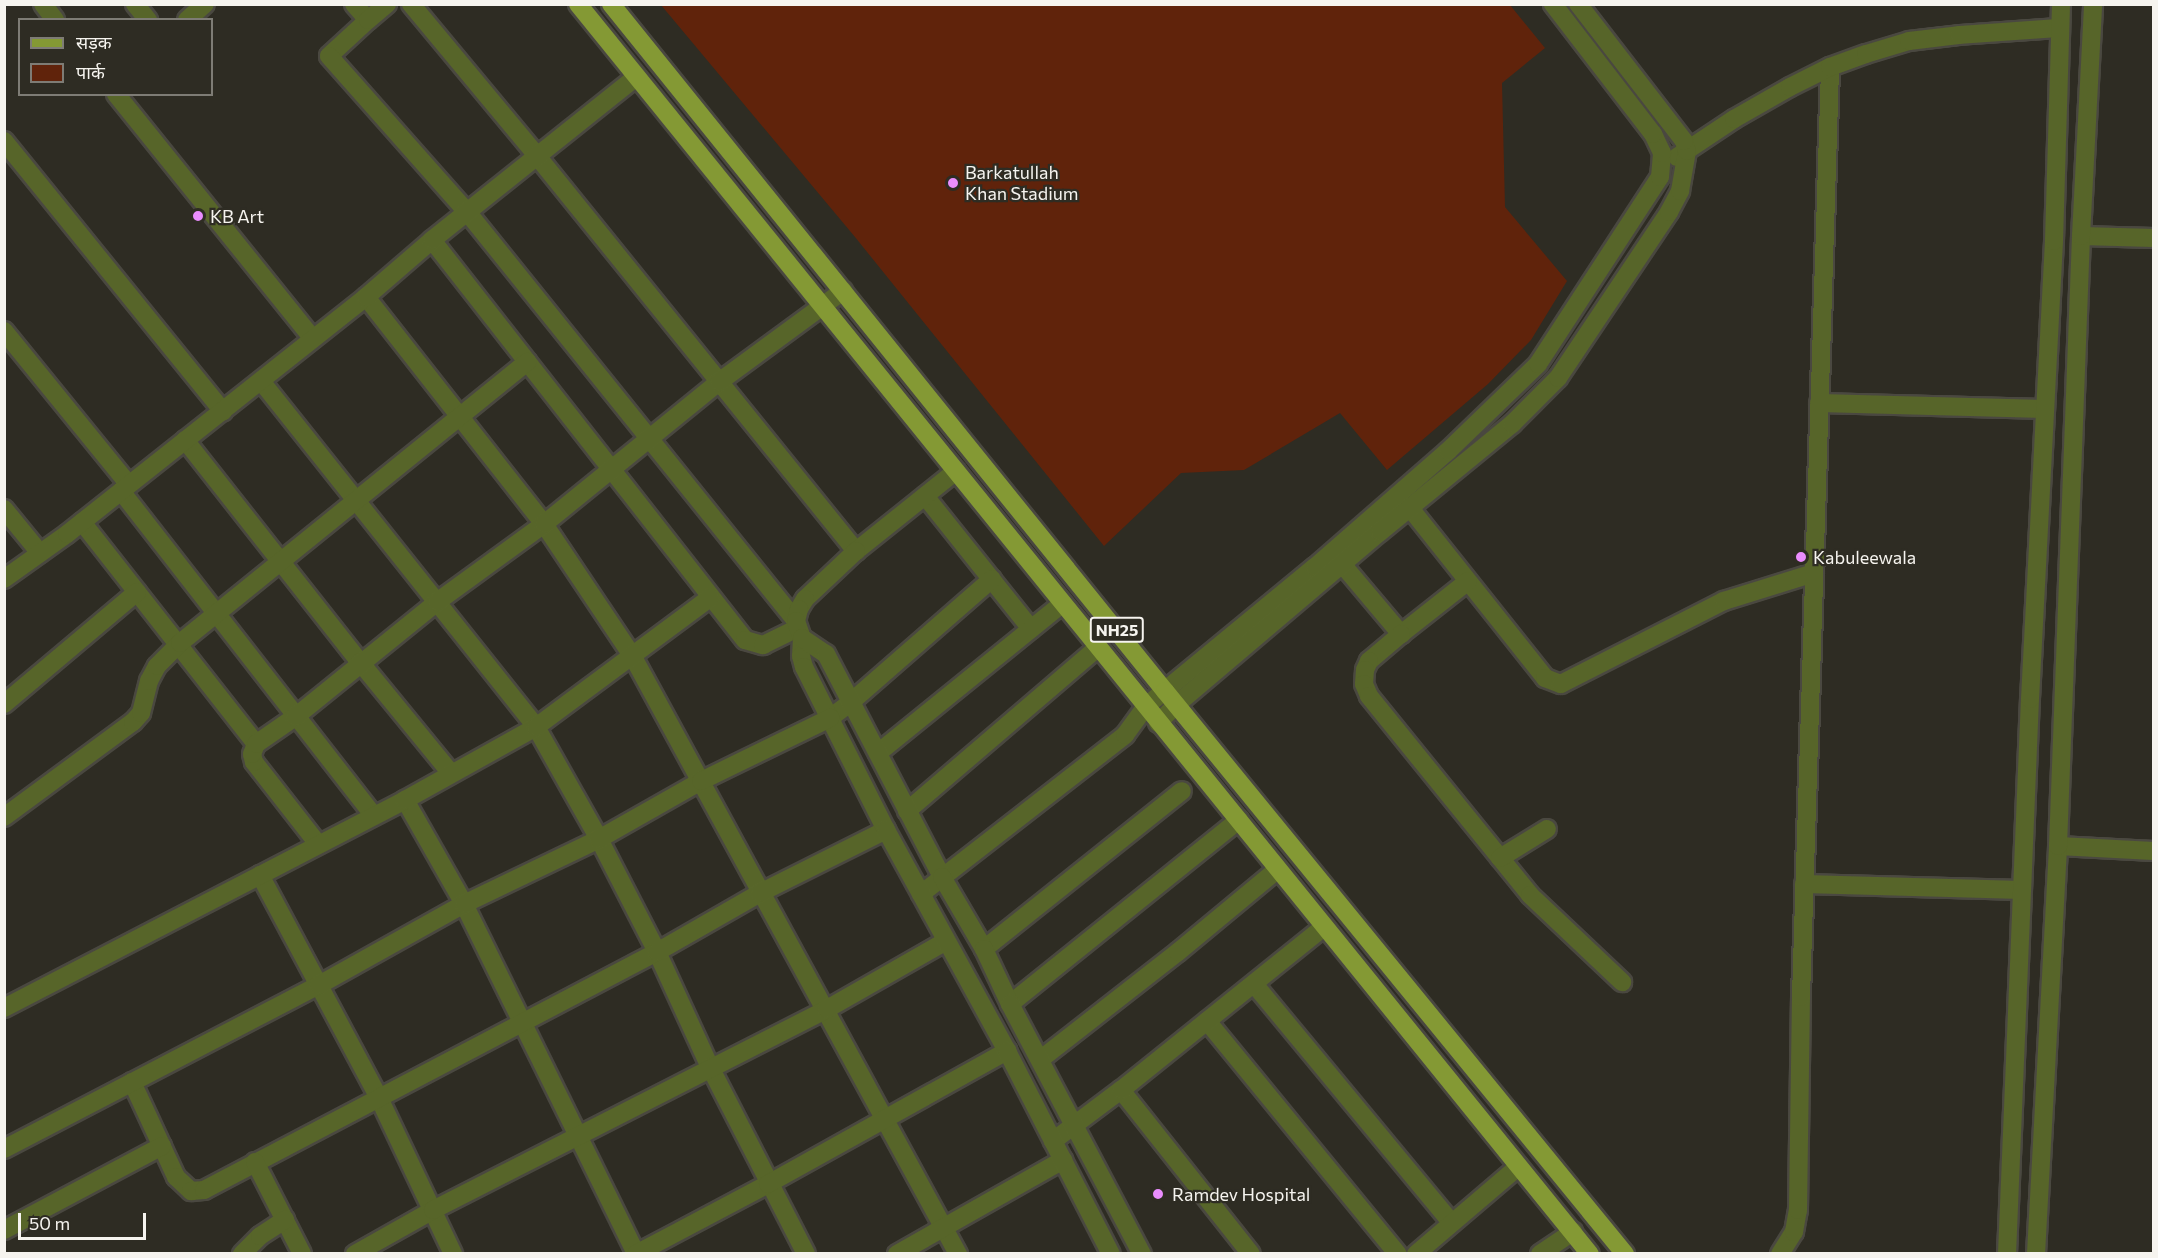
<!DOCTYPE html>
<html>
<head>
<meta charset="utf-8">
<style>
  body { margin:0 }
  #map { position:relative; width:2158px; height:1258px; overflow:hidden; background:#2e2c23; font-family:Commissioner,"Noto Sans Devanagari",sans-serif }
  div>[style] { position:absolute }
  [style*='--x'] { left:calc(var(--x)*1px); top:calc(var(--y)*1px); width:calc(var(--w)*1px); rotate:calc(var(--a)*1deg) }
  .green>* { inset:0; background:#60230b }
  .roads { filter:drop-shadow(2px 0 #4a4840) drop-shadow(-2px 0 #4a4840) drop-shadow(0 2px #4a4840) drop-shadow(0 -2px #4a4840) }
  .minor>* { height:18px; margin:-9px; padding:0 9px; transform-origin:9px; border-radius:9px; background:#576529 }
  .tertiary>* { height:18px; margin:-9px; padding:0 9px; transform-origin:9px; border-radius:9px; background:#576529 }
  .primary>* { height:18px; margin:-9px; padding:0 9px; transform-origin:9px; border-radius:9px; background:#849934 }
  .dots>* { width:16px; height:16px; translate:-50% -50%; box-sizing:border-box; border:3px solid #2e2c23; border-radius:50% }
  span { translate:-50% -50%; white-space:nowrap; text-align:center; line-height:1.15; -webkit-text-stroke:4.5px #2e2c23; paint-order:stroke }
  .shield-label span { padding:2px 4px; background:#2e2c23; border:2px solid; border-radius:4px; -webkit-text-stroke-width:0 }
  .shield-label { font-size:16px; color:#f6f4ef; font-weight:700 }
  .poi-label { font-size:18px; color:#f6f4ef }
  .left { translate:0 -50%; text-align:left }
  .frame { position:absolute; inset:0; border:6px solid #f6f4ef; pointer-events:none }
  .legend { position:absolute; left:18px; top:18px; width:195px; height:78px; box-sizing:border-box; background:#2e2c23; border:2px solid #7e7c75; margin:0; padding:8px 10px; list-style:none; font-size:18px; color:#f6f4ef }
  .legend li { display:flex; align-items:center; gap:12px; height:30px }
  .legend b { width:30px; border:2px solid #7e7c75 }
  .scale { position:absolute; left:18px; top:1213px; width:128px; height:27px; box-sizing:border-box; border:3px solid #f6f4ef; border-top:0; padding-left:8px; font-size:18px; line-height:21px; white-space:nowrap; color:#f6f4ef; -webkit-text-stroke:4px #2e2c23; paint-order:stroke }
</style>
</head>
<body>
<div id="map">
  <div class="green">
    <i style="clip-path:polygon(661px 5px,1510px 5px,1545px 48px,1502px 83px,1505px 207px,1567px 281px,1531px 340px,1488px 384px,1387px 470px,1340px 413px,1244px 470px,1181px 473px,1104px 546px,855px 237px)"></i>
  </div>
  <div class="roads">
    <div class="minor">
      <i style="--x:43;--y:4;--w:20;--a:53"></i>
      <i style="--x:135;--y:4;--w:21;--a:51"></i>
      <i style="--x:354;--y:4;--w:21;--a:49"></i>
      <i style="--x:368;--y:20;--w:53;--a:137.3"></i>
      <i style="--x:329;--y:56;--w:210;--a:48.5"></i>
      <i style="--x:468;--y:213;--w:523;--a:51.2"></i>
      <i style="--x:411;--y:4;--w:197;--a:50.3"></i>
      <i style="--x:537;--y:156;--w:508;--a:51.08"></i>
      <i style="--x:187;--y:20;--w:24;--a:-42"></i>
      <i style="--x:368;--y:20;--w:25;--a:-40"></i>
      <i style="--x:116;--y:94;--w:314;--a:51.2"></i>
      <i style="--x:4;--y:141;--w:348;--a:51"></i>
      <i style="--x:2081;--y:236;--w:73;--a:1.6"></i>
      <i style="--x:432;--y:240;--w:508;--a:51.96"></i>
      <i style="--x:745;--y:640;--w:19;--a:16"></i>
      <i style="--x:763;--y:645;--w:37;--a:-26"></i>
      <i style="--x:366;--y:297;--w:288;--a:51.9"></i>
      <i style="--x:544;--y:524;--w:160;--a:56.2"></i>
      <i style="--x:633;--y:657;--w:680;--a:61.44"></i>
      <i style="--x:4;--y:331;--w:198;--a:50.9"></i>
      <i style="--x:261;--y:381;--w:442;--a:51.5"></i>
      <i style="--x:536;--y:727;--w:129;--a:60.6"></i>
      <i style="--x:599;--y:839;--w:127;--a:62.8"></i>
      <i style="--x:657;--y:952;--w:127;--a:65.3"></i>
      <i style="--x:710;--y:1067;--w:210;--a:62.8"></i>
      <i style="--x:1819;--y:403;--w:226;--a:1.5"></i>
      <i style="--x:185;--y:440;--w:283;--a:51.8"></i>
      <i style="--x:360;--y:662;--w:144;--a:50.7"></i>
      <i style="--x:121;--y:491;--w:410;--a:52.1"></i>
      <i style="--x:925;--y:496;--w:170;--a:51.4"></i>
      <i style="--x:1410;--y:508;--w:217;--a:51.5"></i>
      <i style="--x:1545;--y:678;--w:17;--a:21"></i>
      <i style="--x:1561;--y:684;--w:183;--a:-27"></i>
      <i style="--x:1724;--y:601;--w:94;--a:-17.3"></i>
      <i style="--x:4;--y:509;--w:57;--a:50.7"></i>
      <i style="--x:82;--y:522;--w:282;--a:51.9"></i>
      <i style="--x:1342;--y:564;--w:92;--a:49.9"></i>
      <i style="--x:1401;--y:634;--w:85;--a:-38.3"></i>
      <i style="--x:4;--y:579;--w:77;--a:-35.5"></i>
      <i style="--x:67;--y:534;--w:382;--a:-38.4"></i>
      <i style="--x:366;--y:297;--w:87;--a:-40.8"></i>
      <i style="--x:432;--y:240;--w:261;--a:-38.6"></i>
      <i style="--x:1401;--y:634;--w:42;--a:139.8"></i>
      <i style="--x:1369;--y:661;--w:10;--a:114"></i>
      <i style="--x:1365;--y:670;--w:14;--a:94"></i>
      <i style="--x:1364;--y:684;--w:13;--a:67"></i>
      <i style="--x:1369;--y:696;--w:256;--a:51"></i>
      <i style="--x:1530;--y:895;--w:127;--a:43.4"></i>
      <i style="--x:4;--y:704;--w:174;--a:-40.1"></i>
      <i style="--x:830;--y:718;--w:26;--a:-37"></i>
      <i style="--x:851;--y:702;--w:187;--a:-41.1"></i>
      <i style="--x:878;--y:753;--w:237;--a:-39"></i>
      <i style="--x:405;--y:800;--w:120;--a:60.4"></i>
      <i style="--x:464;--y:904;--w:390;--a:63.8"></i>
      <i style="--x:907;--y:811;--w:250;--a:-40.6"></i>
      <i style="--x:4;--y:817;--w:160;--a:-36.4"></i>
      <i style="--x:133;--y:722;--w:12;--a:-48"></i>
      <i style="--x:141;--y:713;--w:33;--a:-76"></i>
      <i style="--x:149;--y:681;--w:17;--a:-62"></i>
      <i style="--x:157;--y:666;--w:33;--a:-45"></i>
      <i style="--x:180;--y:643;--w:447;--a:-39"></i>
      <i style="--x:318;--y:844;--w:104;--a:-128"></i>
      <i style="--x:254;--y:762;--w:8;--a:-104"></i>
      <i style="--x:252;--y:754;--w:11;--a:-68"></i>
      <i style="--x:256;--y:744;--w:47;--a:-34.7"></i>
      <i style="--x:295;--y:717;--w:183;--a:-39"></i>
      <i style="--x:437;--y:602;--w:132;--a:-36.1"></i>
      <i style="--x:544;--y:524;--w:225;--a:-39.1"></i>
      <i style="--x:719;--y:382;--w:154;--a:-36.3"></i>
      <i style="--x:2058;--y:846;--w:96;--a:3"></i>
      <i style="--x:1500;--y:858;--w:55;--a:-31.7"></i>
      <i style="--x:260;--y:875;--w:253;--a:61.9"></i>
      <i style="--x:379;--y:1098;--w:173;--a:64.6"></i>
      <i style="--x:1804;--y:884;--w:218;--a:1.6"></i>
      <i style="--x:921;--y:894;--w:259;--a:-37.9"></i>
      <i style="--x:1125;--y:735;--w:34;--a:-54"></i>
      <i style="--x:984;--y:949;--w:253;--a:-38.6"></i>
      <i style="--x:1254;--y:984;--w:310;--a:50.4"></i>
      <i style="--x:1010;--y:1004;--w:294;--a:-38.8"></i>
      <i style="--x:4;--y:1008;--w:452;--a:-27.4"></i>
      <i style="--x:405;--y:800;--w:150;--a:-29.1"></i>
      <i style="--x:536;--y:727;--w:217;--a:-36.6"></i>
      <i style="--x:1207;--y:1021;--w:301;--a:50.7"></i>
      <i style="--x:1041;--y:1059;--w:174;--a:-38"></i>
      <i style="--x:1178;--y:952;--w:130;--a:-39.7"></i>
      <i style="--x:132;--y:1082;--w:105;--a:65.1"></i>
      <i style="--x:176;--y:1177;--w:21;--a:43"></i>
      <i style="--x:191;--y:1191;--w:13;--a:-4"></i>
      <i style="--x:204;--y:1190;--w:512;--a:-27.72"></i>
      <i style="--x:657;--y:952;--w:119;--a:-29.8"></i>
      <i style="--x:760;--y:893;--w:141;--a:-26.6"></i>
      <i style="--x:1121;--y:1090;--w:209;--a:51.6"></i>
      <i style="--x:1053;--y:1141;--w:85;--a:-36.9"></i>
      <i style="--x:1121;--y:1090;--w:260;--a:-38.8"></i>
      <i style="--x:255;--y:1162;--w:103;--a:62.9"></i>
      <i style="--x:4;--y:1230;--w:179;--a:-28"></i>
      <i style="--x:242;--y:1254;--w:25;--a:-45"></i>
      <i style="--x:260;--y:1236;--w:30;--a:-33"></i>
      <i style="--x:355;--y:1254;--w:90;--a:-29.4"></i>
      <i style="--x:433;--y:1210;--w:442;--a:-27"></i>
      <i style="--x:827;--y:1009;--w:137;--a:-29.7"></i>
      <i style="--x:636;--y:1254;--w:149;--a:-27.9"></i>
      <i style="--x:768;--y:1184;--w:274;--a:-29.1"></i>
      <i style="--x:897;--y:1254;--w:191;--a:-29.5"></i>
      <i style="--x:1416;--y:1254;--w:135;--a:-40.5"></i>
      <i style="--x:1540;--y:1254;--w:40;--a:-34"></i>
      <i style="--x:1780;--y:1254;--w:26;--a:-58"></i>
      <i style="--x:1794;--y:1232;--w:22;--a:-80"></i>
      <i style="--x:1798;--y:1210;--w:213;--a:-89.2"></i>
      <i style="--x:1801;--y:997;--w:930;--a:-88.21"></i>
    </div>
    <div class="tertiary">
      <i style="--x:1677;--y:157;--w:69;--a:-33.7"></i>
      <i style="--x:1734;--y:119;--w:64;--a:-29.7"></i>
      <i style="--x:1790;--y:87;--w:45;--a:-26.6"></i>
      <i style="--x:1830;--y:67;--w:38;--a:-20"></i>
      <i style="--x:1866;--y:54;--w:45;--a:-16.8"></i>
      <i style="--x:1909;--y:41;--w:50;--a:-6.8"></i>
      <i style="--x:1959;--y:35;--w:101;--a:-4"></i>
      <i style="--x:956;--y:471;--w:128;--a:141.3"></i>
      <i style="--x:856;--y:551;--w:70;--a:136.7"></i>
      <i style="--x:805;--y:599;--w:12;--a:121"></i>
      <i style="--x:799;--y:609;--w:12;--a:104"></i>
      <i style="--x:796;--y:621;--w:18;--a:71"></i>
      <i style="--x:802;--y:638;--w:18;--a:93"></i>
      <i style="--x:801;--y:656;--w:11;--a:75"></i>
      <i style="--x:804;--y:667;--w:182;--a:63.3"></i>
      <i style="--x:886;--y:830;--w:252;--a:61.3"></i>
      <i style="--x:1007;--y:1051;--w:228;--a:62.9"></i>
      <i style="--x:802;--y:638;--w:29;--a:34"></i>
      <i style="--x:826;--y:654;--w:251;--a:62.5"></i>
      <i style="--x:942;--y:877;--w:83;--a:59.7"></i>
      <i style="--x:984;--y:949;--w:61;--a:64.7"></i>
      <i style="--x:1010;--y:1004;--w:283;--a:62.2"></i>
      <i style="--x:1145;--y:707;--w:220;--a:-39.5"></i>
      <i style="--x:1315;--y:567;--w:176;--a:-41.1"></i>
      <i style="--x:1448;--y:451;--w:125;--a:-44"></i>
      <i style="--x:1538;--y:364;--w:223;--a:-56.9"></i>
      <i style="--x:1660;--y:177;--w:24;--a:-85"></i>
      <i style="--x:1662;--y:153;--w:21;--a:-115"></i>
      <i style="--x:1653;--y:134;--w:164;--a:-127.6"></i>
      <i style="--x:1158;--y:723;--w:27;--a:-45"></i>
      <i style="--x:1177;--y:704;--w:266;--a:-40.3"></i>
      <i style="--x:1380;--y:532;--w:171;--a:-39.3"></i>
      <i style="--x:1512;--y:424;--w:65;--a:-45"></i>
      <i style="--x:1558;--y:378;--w:200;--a:-56.2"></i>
      <i style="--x:1669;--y:212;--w:24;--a:-62"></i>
      <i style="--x:1680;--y:191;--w:41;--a:-80.1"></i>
      <i style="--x:1687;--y:151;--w:10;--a:-107"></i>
      <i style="--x:1684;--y:141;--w:173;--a:-127.7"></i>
      <i style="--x:4;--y:1149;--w:355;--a:-27.5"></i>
      <i style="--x:319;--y:985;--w:166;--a:-29.2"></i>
      <i style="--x:464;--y:904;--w:150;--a:-25.7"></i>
      <i style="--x:599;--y:839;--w:117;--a:-29.6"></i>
      <i style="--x:701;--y:781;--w:144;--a:-26"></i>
      <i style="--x:2007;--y:1254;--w:555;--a:-87.63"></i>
      <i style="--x:2030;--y:699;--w:459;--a:-87"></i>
      <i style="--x:2054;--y:241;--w:237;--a:-88.3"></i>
      <i style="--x:2036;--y:1254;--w:409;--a:-86.9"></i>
      <i style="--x:2058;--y:846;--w:610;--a:-87.84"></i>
      <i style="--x:2081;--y:236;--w:232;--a:-87"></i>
    </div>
    <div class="primary">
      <i style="--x:578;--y:4;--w:1608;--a:51.01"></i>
      <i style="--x:611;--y:4;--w:883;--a:51.12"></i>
      <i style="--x:1165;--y:691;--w:727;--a:50.75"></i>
    </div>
  </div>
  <div class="dots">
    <i style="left:953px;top:183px;background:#ea8dfd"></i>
    <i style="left:198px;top:216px;background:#ea8dfd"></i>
    <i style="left:1801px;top:557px;background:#ea8dfd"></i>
    <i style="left:1158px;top:1194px;background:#ea8dfd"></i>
  </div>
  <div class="shield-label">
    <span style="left:1117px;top:630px">NH25</span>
  </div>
  <div class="poi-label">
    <span class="left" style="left:965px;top:183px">Barkatullah<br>Khan Stadium</span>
    <span class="left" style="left:210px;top:216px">KB Art</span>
    <span class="left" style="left:1813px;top:557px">Kabuleewala</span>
    <span class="left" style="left:1172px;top:1194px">Ramdev Hospital</span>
  </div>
  <div class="frame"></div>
  <ul class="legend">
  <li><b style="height:8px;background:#849934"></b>सड़क</li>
  <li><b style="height:16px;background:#60230b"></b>पार्क</li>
  </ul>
  <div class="scale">50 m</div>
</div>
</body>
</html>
